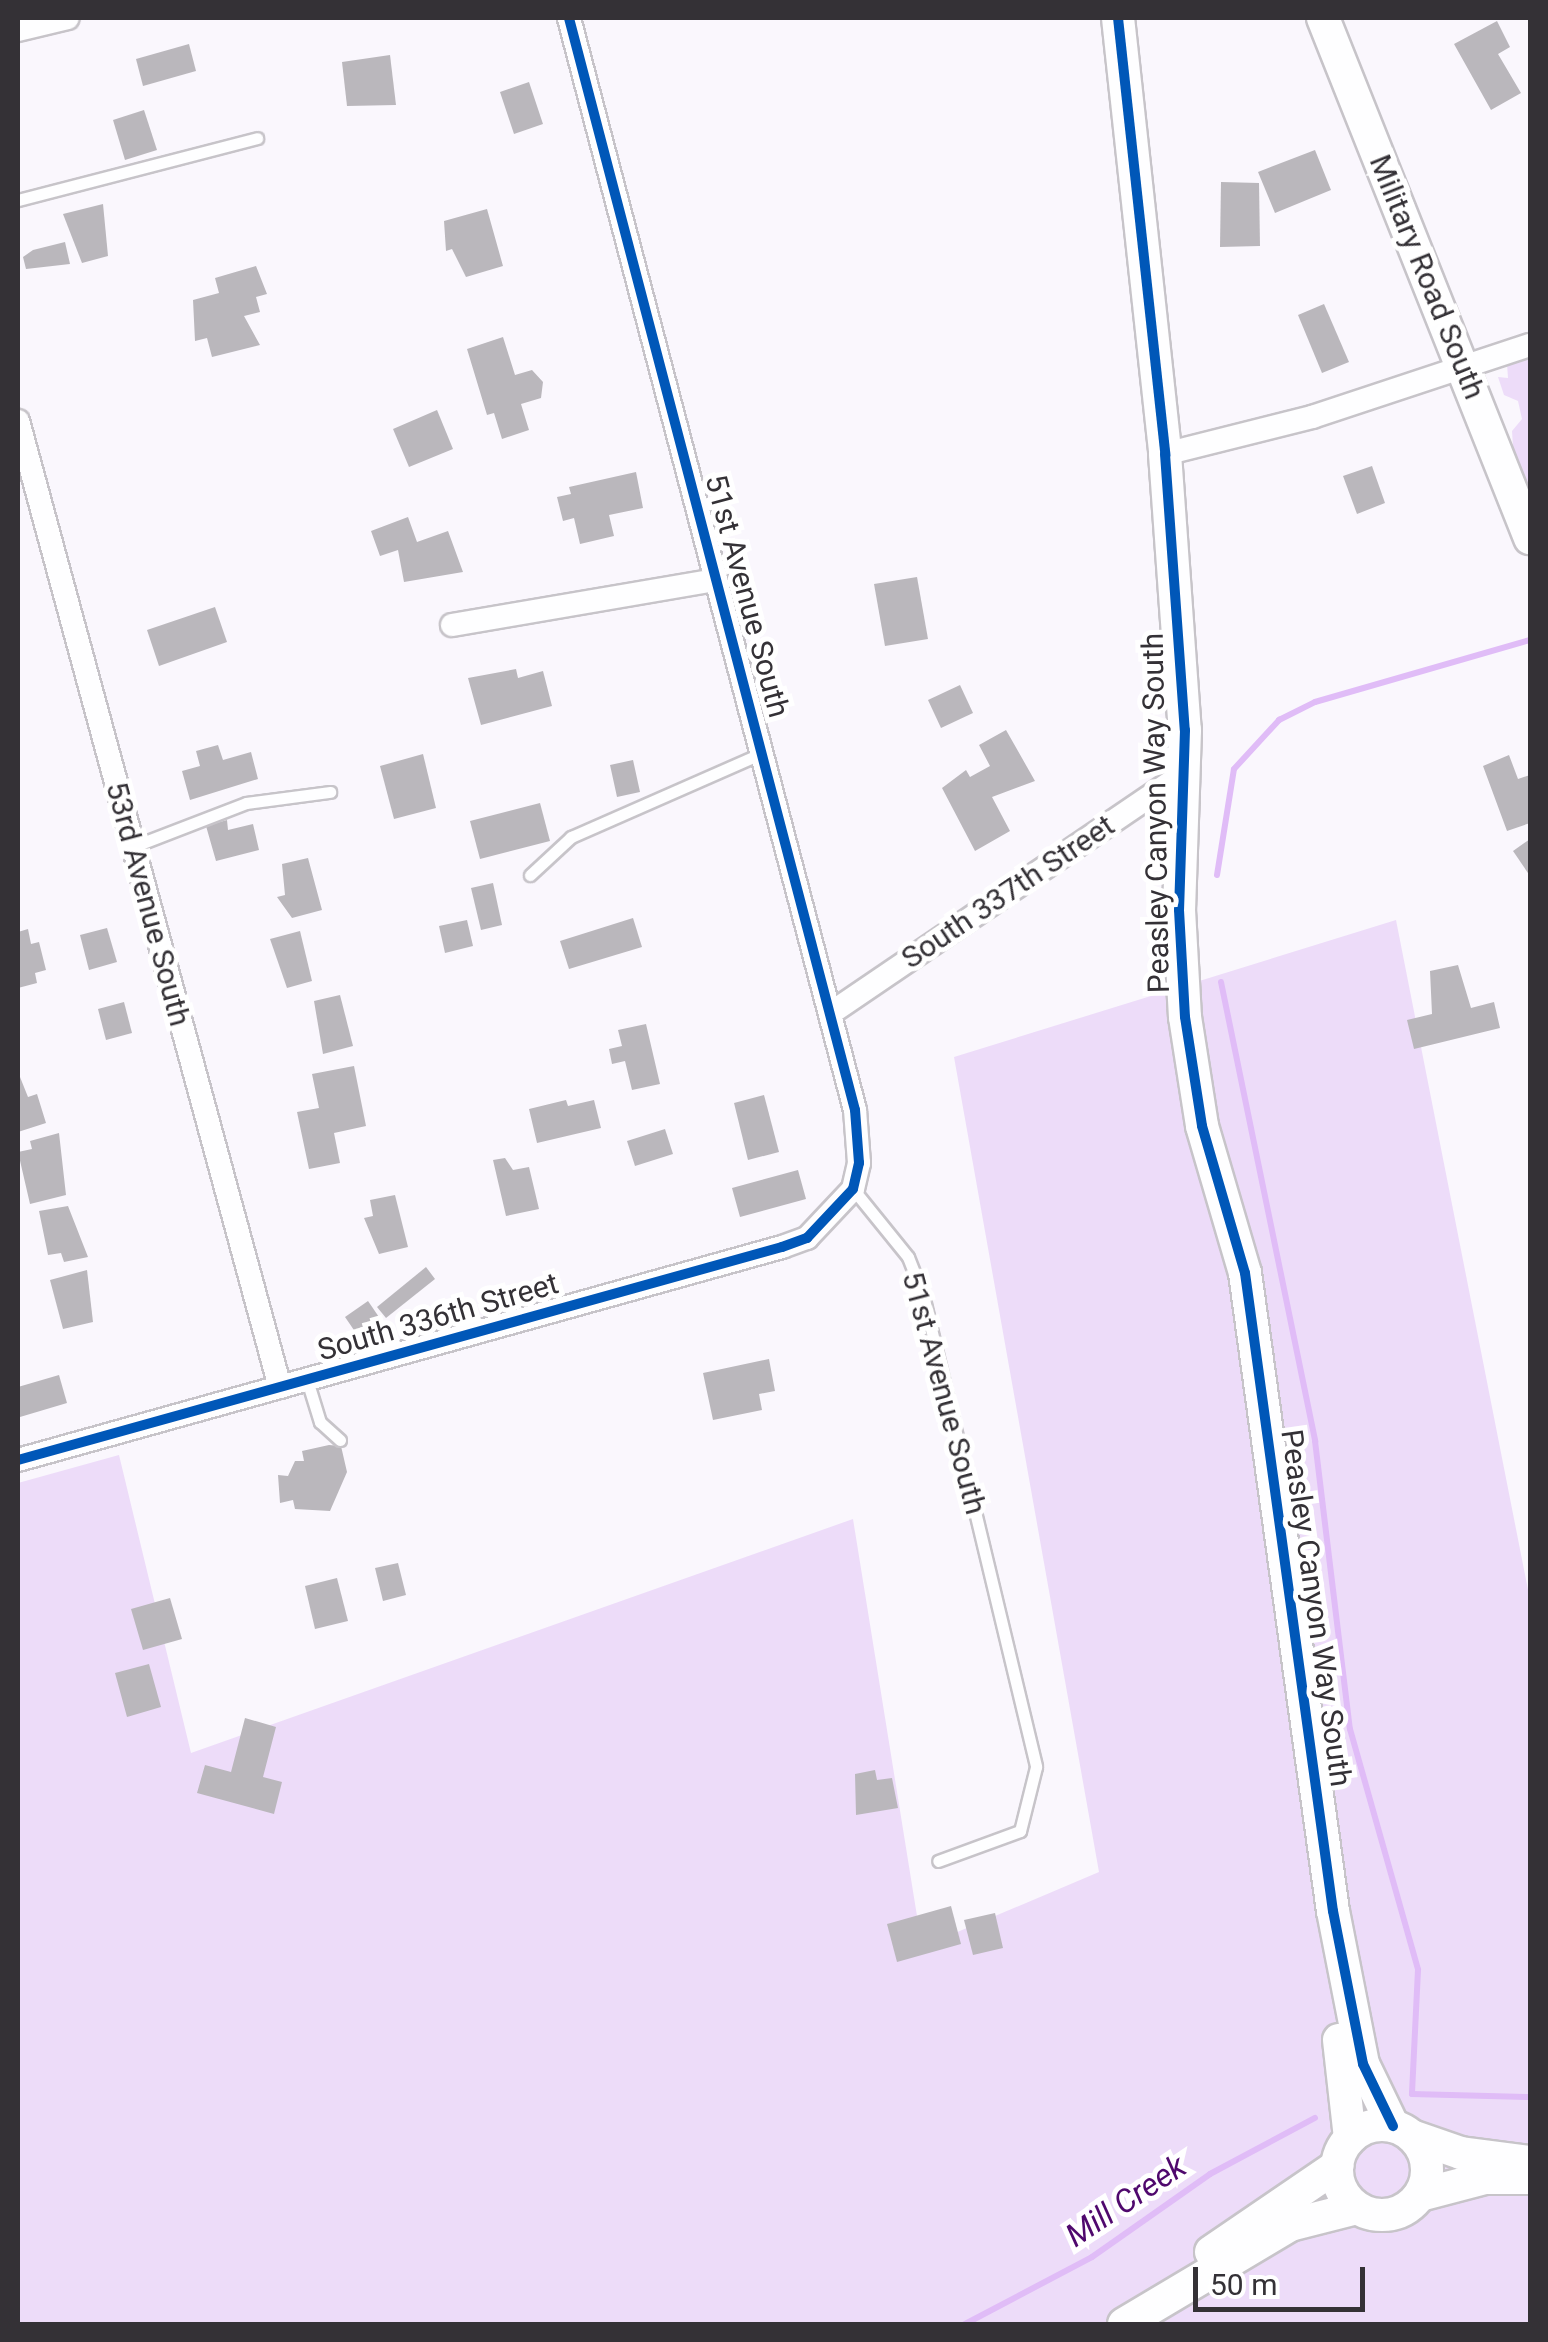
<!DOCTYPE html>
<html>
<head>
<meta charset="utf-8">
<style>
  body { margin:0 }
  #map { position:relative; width:1548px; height:2342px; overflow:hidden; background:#faf7fd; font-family:Roboto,sans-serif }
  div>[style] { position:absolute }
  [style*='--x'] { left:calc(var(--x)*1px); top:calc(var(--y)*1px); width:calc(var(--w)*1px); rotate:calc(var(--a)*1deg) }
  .green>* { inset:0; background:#eddcf9 }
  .stream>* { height:6px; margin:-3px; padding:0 3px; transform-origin:3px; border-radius:3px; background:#e0bcf7 }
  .building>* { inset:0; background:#bab7bc }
  .roads { filter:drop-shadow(2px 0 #c7c4c9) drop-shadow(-2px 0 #c7c4c9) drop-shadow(0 2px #c7c4c9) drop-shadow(0 -2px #c7c4c9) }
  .lane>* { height:11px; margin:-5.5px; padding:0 5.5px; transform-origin:5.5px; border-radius:5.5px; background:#fefeff }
  .street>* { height:22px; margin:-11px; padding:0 11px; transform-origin:11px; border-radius:11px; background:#fefeff }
  .secondary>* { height:32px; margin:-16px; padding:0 16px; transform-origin:16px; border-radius:16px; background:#fefeff }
  .secondary>.ring { margin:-16px; padding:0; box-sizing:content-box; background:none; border:32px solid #fefeff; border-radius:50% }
  .cycleway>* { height:10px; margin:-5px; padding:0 5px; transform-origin:5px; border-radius:5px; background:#0057b8 }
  span { translate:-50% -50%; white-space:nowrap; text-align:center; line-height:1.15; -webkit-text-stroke:10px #fff; paint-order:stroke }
  .street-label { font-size:30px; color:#343136 }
  .water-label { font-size:32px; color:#4f086d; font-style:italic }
  .frame { position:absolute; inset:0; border:20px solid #343136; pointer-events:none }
  .scale { position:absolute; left:1193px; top:2267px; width:172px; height:45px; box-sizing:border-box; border:5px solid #343136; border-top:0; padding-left:12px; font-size:30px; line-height:35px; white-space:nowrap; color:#343136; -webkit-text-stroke:8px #fff; paint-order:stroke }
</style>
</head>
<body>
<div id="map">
  <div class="green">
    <i style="clip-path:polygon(1530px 357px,1530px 504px,1514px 462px,1512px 431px,1522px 419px,1518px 401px,1504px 395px,1498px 377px,1508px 378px,1507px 364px)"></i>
    <i style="clip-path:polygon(1396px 920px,1530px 1600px,1530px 2324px,18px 2324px,18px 1483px,119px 1455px,191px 1753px,853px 1519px,922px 1947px,1099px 1872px,954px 1057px)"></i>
  </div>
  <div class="stream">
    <i style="--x:1217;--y:875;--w:107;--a:-80.9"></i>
    <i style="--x:1234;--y:769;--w:67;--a:-47.4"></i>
    <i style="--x:1279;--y:720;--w:40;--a:-26.6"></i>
    <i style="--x:1315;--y:702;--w:224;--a:-16.1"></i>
    <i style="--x:1221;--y:982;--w:469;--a:78.4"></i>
    <i style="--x:1315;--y:1441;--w:290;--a:83.1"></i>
    <i style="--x:1350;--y:1729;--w:250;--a:74.2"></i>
    <i style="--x:1418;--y:1970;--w:124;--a:92.8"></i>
    <i style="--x:1412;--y:2094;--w:118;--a:1.5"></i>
    <i style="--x:965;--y:2324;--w:144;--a:-27.8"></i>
    <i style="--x:1092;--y:2257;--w:144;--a:-35.1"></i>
    <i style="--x:1210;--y:2174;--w:119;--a:-28.1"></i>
  </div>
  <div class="building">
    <i style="clip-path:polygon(1497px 21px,1510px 47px,1498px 54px,1521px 93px,1491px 110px,1454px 44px)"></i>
    <i style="clip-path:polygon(189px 44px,196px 71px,143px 86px,136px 59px)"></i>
    <i style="clip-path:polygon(390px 55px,396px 105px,347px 106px,342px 62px)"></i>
    <i style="clip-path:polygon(529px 82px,543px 124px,514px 134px,500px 92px)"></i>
    <i style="clip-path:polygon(144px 110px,157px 150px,125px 160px,113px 120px)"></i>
    <i style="clip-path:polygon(1315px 150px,1331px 190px,1275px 213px,1258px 172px)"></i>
    <i style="clip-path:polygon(1221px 182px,1259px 183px,1260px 246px,1220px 247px)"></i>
    <i style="clip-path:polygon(103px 204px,108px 256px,82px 263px,63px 214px)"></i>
    <i style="clip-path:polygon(487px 209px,503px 266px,466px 277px,452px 249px,446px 251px,444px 221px)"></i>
    <i style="clip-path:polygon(65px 242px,70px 264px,26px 269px,23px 257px,33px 250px)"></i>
    <i style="clip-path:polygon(256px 266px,267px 294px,256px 297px,260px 312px,244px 316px,260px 345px,212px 357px,207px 338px,195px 341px,193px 300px,219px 293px,215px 278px)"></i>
    <i style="clip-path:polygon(1324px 304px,1349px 362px,1322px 373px,1298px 315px)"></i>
    <i style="clip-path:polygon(503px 337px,515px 375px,532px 370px,543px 382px,541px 398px,521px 404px,529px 430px,502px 439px,494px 413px,487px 415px,467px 349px)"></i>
    <i style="clip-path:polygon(437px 410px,453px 449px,409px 467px,393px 429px)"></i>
    <i style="clip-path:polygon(1372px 466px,1385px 503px,1357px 514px,1343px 476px)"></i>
    <i style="clip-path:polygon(636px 472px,643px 508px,609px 515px,614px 536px,580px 544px,574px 518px,563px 521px,557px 497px,571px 494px,569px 487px)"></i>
    <i style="clip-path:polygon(408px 517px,417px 542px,448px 531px,463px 572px,404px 582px,398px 550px,380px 556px,371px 531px)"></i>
    <i style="clip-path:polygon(917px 577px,928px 639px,885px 646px,874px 584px)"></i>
    <i style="clip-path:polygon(215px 607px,227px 642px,159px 666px,147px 630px)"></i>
    <i style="clip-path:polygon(516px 669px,518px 678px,543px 671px,552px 706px,481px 725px,468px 678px)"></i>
    <i style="clip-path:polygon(960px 685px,973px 713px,941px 728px,928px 700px)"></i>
    <i style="clip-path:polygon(1006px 730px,1035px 781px,992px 797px,1010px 831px,975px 851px,942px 788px,966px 770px,970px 777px,990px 766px,979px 745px)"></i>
    <i style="clip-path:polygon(218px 745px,223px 760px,251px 752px,258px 779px,190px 800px,182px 771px,200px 766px,196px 751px)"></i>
    <i style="clip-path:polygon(423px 754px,436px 808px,394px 819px,380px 766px)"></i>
    <i style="clip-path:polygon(1509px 755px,1518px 779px,1530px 775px,1530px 823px,1507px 831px,1483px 766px)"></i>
    <i style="clip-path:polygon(633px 760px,640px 792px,617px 797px,610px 765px)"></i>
    <i style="clip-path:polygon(540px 803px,550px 841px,480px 859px,470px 821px)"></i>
    <i style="clip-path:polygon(227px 820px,228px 830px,253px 824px,259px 850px,216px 861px,206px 826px)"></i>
    <i style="clip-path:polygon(1530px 839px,1530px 876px,1513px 851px)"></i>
    <i style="clip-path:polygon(308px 858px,322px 910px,292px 918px,277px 897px,285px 895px,282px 864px)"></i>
    <i style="clip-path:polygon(493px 883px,502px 925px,481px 930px,471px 888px)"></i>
    <i style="clip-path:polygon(633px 918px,642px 947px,569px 969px,560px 941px)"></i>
    <i style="clip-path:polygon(467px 920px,473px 946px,445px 953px,439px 926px)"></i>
    <i style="clip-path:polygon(107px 928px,117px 962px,89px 970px,80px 935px)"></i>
    <i style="clip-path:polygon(28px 929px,31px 944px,39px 942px,46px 970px,35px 973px,37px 983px,18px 988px,18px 932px)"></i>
    <i style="clip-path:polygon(300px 931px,312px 981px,287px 988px,270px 939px)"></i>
    <i style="clip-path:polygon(1458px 965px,1471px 1008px,1494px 1002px,1500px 1028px,1414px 1049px,1407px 1020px,1432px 1014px,1430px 971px)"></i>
    <i style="clip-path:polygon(340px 995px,353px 1046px,323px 1054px,314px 1001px)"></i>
    <i style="clip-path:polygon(124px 1002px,132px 1033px,106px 1040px,98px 1009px)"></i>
    <i style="clip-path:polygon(646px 1024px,660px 1084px,632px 1090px,625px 1061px,612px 1064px,609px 1049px,622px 1046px,618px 1030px)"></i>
    <i style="clip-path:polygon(354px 1066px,366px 1126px,334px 1133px,340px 1163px,309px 1169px,297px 1112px,319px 1108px,312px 1074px)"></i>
    <i style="clip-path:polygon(20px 1077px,28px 1097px,37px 1094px,46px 1123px,18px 1132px)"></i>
    <i style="clip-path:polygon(764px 1095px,779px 1152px,748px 1160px,734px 1103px)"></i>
    <i style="clip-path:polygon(566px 1100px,568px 1106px,594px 1100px,601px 1128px,537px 1143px,529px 1109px)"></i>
    <i style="clip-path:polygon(665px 1129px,673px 1154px,635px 1166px,627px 1141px)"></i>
    <i style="clip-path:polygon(59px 1133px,66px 1195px,30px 1204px,18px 1152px,32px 1149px,30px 1141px)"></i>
    <i style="clip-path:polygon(505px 1158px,513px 1170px,529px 1167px,539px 1209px,506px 1216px,493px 1160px)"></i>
    <i style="clip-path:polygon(798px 1170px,806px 1199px,740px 1217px,732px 1188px)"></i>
    <i style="clip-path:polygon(395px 1195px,408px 1247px,379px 1254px,364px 1218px,373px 1216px,370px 1200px)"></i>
    <i style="clip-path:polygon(68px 1206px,88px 1257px,64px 1262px,61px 1253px,48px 1255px,39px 1211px)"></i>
    <i style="clip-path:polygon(426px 1267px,435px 1279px,386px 1318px,377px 1307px)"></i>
    <i style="clip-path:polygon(87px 1270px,93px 1322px,63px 1329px,50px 1280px)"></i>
    <i style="clip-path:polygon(368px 1301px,381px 1320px,358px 1336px,345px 1317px)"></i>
    <i style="clip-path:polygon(769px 1359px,775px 1391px,759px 1394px,762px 1410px,713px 1420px,703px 1373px)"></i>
    <i style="clip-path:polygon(59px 1375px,67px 1403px,20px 1417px,18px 1387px)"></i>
    <i style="clip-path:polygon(329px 1445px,341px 1446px,347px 1472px,330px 1511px,295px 1509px,293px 1500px,280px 1503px,278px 1475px,288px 1476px,295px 1461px,304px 1461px,302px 1451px)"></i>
    <i style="clip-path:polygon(398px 1563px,406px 1595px,383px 1601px,375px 1568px)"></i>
    <i style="clip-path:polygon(337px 1578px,348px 1621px,315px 1629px,305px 1586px)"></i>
    <i style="clip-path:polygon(170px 1598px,182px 1639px,143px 1650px,131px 1609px)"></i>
    <i style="clip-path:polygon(149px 1664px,161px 1707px,127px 1717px,115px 1673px)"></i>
    <i style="clip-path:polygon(245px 1718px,276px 1727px,263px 1777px,282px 1782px,274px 1814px,197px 1793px,205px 1765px,231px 1772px)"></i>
    <i style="clip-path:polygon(875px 1770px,877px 1780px,892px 1778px,898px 1808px,856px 1815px,855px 1774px)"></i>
    <i style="clip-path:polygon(951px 1906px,961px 1944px,897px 1962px,887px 1924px)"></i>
    <i style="clip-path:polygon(995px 1913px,1003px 1948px,973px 1955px,964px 1920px)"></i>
  </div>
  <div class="roads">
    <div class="lane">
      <i style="--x:18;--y:200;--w:247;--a:-14.5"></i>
      <i style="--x:132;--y:847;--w:122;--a:-21.1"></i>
      <i style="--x:246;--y:803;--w:85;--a:-7.5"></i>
      <i style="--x:530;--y:875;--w:56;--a:-42.8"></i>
      <i style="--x:571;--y:837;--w:209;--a:-23.7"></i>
      <i style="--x:853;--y:1189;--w:87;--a:51"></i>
      <i style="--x:908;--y:1257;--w:41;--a:68.5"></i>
      <i style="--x:923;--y:1295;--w:485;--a:76.5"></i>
      <i style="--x:1036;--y:1767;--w:66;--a:104"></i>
      <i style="--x:1020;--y:1831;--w:87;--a:159.9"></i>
      <i style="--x:307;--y:1380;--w:44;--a:72.8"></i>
      <i style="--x:320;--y:1422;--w:27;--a:42"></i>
    </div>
    <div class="street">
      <i style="--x:18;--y:30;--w:51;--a:-13.5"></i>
      <i style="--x:18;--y:421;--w:1001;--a:74.83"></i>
      <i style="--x:1165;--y:454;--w:152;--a:-14.1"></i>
      <i style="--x:1312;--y:417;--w:230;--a:-18.3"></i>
      <i style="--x:452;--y:625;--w:268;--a:-9.7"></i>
      <i style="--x:831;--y:1013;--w:428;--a:-34.2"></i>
      <i style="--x:18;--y:1460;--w:793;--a:-15.58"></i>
      <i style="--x:782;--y:1247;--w:27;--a:-20"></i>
      <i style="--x:807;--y:1238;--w:67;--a:-46.8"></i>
      <i style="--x:853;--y:1189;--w:27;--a:-77"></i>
      <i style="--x:859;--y:1163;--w:53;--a:-94.3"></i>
      <i style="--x:855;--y:1110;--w:1129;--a:-104.68"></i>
    </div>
    <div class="secondary">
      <i style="--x:1118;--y:18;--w:439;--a:83.8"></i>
      <i style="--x:1165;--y:454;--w:277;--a:85.9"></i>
      <i style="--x:1185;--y:730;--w:180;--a:91.9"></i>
      <i style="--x:1179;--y:910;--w:107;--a:86.8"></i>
      <i style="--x:1185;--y:1017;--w:110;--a:81.1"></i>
      <i style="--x:1202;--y:1126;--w:153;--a:73.7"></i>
      <i style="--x:1245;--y:1273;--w:644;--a:82.15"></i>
      <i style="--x:1333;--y:1911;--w:156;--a:78.9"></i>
      <i style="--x:1363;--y:2064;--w:69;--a:64.2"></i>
      <i style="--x:1323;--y:18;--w:560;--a:68.29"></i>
      <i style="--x:1339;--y:2040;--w:99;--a:83.6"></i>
      <i class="ring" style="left:1337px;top:2125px;width:58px;height:58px"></i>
      <i style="--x:1412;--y:2136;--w:52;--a:19.1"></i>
      <i style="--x:1461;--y:2153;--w:70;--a:7.4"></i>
      <i style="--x:1420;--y:2195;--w:67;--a:-14.7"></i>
      <i style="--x:1485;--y:2178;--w:43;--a:0"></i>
      <i style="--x:1211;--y:2252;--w:153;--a:-34.3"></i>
      <i style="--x:1124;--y:2324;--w:193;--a:-30.8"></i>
      <i style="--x:1290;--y:2225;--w:69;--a:-14.2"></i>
    </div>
  </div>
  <div class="cycleway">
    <i style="--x:1118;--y:18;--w:439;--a:83.8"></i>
    <i style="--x:1165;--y:454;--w:277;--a:85.9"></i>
    <i style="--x:1185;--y:730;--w:180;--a:91.9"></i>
    <i style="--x:1179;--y:910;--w:107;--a:86.8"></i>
    <i style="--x:1185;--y:1017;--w:110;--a:81.1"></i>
    <i style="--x:1202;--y:1126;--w:153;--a:73.7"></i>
    <i style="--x:1245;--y:1273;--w:644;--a:82.15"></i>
    <i style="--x:1333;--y:1911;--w:156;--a:78.9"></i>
    <i style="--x:1363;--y:2064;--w:69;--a:64.2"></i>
    <i style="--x:18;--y:1460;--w:793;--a:-15.58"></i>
    <i style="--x:782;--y:1247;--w:27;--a:-20"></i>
    <i style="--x:807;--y:1238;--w:67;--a:-46.8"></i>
    <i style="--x:853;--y:1189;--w:27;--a:-77"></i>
    <i style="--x:859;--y:1163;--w:53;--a:-94.3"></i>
    <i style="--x:855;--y:1110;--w:1129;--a:-104.68"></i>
  </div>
  <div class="street-label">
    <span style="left:1427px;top:277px;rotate:68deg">Military Road South</span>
    <span style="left:747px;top:596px;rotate:75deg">51st Avenue South</span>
    <span style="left:1156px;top:813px;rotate:-91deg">Peasley Canyon Way South</span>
    <span style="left:1008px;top:892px;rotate:-34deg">South 337th Street</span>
    <span style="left:148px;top:904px;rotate:75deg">53rd Avenue South</span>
    <span style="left:438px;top:1317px;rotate:-16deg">South 336th Street</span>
    <span style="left:944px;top:1393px;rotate:75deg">51st Avenue South</span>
    <span style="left:1316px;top:1608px;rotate:82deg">Peasley Canyon Way South</span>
  </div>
  <div class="water-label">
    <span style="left:1126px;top:2201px;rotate:-34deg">Mill Creek</span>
  </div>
  <div class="frame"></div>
  <div class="scale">50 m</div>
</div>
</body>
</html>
